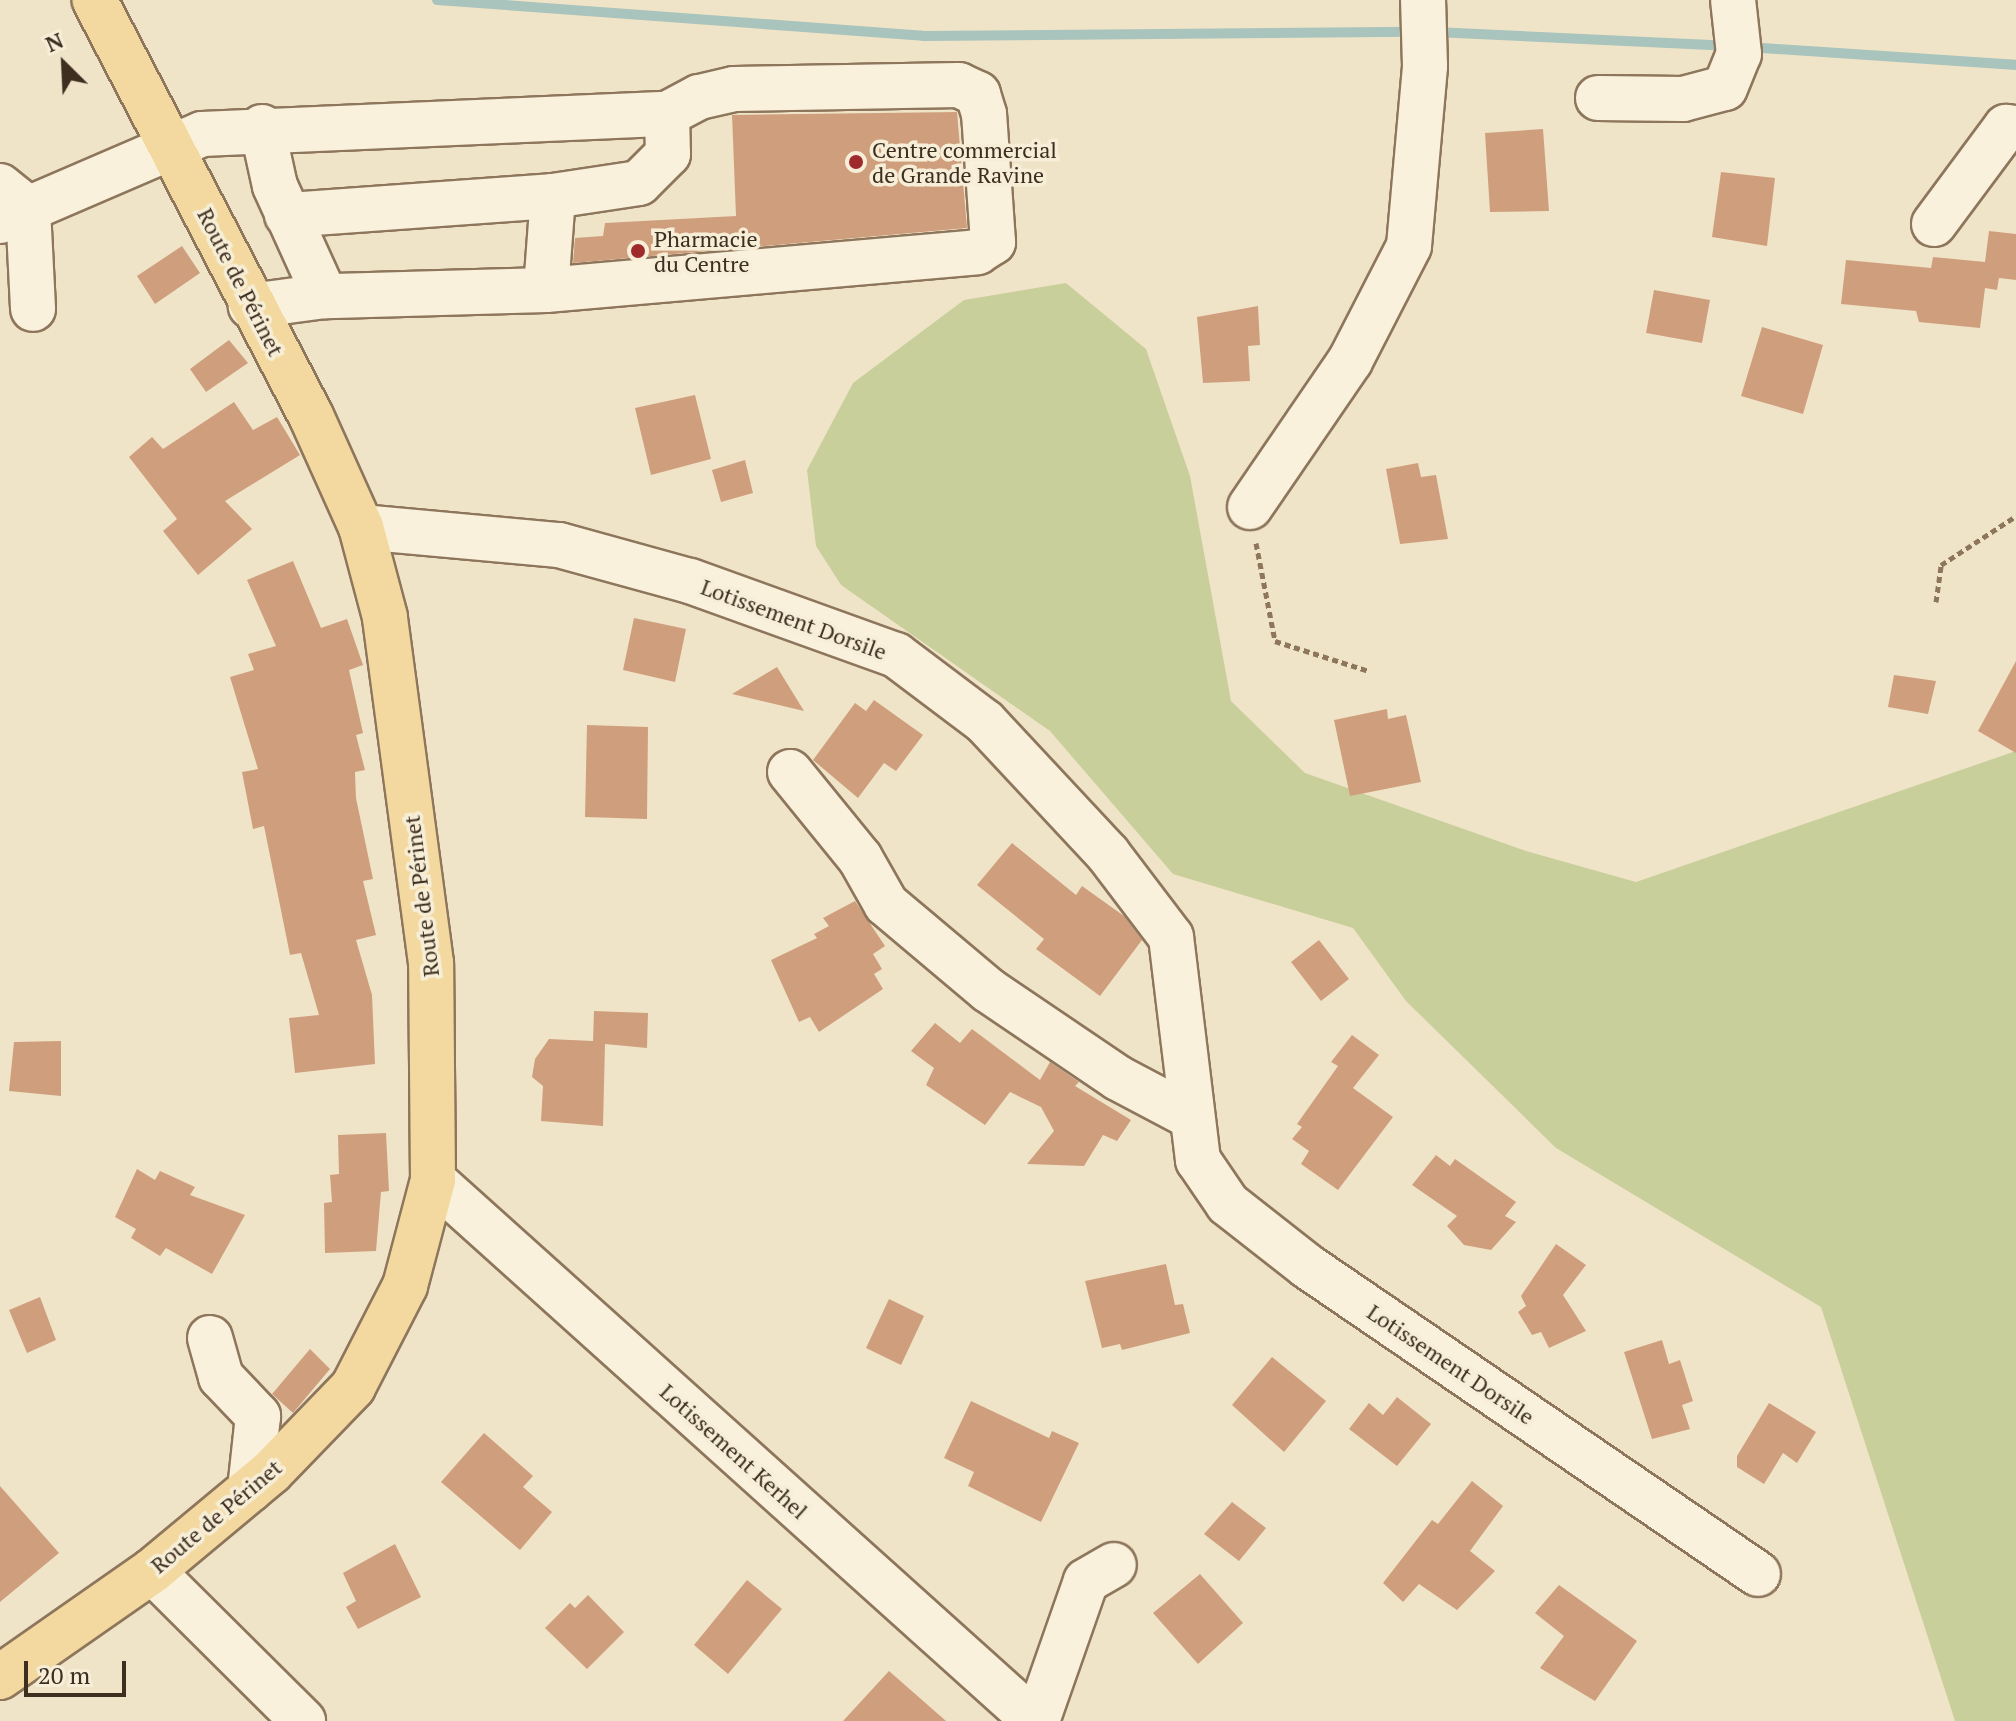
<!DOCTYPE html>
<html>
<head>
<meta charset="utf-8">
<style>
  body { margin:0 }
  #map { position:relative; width:2016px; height:1721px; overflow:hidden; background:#f0e4c8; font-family:"PT Serif",serif }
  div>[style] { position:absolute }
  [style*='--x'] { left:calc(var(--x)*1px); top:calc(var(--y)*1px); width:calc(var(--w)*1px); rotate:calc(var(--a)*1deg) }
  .green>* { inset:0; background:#c9cf9b }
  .stream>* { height:10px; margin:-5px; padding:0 5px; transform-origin:5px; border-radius:5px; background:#a9c4bc }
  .building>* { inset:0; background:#cf9f7d }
  .path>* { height:5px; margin-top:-2.5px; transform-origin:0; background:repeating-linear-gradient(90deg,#8d765c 0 6px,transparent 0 10px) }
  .roads { filter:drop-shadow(2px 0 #8d765c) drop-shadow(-2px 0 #8d765c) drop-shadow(0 2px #8d765c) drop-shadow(0 -2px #8d765c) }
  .minor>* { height:44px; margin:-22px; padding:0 22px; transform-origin:22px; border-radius:22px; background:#faf1dc }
  .major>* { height:44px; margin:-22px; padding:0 22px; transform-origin:22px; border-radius:22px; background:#f3d9a0 }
  .dots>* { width:22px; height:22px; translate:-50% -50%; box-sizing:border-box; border:4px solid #f7eed8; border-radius:50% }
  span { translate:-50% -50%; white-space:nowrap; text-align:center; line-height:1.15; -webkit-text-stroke:7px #f7eed8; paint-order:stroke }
  .poi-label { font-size:22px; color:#3d2e20 }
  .left { translate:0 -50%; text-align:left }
  .street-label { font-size:22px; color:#3d2e20 }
  .north { position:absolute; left:24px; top:24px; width:80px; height:80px; -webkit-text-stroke:6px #f7eed8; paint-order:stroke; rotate:336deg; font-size:22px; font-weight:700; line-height:32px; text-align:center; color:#3d2e20 }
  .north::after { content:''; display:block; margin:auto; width:28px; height:36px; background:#3d2e20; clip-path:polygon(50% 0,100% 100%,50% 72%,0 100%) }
  .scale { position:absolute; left:24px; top:1661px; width:102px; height:36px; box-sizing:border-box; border:4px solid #3d2e20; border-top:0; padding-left:10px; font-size:24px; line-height:28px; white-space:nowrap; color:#3d2e20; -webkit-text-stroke:6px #f7eed8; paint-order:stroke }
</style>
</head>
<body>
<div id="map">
  <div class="green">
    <i style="clip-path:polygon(1066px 283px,1146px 349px,1190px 476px,1231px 701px,1305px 773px,1526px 851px,1636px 882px,2016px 751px,2016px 1721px,1955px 1721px,1821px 1307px,1556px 1148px,1406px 1001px,1353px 928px,1173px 874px,1050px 731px,841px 585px,816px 546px,807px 470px,853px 383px,964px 300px)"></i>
  </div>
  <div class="stream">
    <i style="--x:437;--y:0;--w:487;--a:4.2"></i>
    <i style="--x:923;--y:36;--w:492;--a:-0.5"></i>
    <i style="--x:1435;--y:32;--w:292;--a:2.7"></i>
    <i style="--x:1747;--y:47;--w:270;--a:3.8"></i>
  </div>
  <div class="building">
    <i style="clip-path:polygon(957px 112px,967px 228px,573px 263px,575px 238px,603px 236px,605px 223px,736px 216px,732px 115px)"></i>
    <i style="clip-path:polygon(1543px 129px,1549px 211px,1490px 212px,1485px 133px)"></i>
    <i style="clip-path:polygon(1721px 172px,1775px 178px,1767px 246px,1712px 237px)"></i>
    <i style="clip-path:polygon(1989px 231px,2016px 234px,2016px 280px,1999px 278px,1997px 290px,1985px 288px,1980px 328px,1919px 322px,1916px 311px,1841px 304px,1846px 260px,1931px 268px,1933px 257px,1985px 262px)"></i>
    <i style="clip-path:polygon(182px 246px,200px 273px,155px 304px,137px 276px)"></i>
    <i style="clip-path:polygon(1654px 290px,1710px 300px,1702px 343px,1646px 333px)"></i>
    <i style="clip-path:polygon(1258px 306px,1260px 345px,1248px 346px,1250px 381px,1203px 383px,1197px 317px)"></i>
    <i style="clip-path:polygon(1762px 327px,1823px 345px,1803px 414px,1741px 396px)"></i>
    <i style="clip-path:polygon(229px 340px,248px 363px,206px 392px,190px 369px)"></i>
    <i style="clip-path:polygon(695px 395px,711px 459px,651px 475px,635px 408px)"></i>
    <i style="clip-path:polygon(234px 402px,253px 430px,277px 417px,300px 455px,225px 501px,252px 529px,198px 575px,163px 531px,177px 519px,129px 457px,152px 437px,163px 449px)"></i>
    <i style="clip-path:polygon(745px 460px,753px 493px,721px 502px,712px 470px)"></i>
    <i style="clip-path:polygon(1418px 463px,1421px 477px,1436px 475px,1448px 539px,1400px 544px,1386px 469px)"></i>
    <i style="clip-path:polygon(293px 561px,321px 628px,347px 619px,363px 665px,349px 670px,363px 733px,356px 735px,365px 770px,355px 772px,356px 798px,373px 879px,363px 881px,376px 935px,356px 940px,372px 995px,375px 1064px,295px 1073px,289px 1018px,319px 1015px,301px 953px,290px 955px,264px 826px,253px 829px,242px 772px,258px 769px,230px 677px,254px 670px,248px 654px,276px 646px,247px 580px)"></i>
    <i style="clip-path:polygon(634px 618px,686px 629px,675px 682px,623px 670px)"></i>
    <i style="clip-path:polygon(2016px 661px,2016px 753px,1978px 731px)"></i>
    <i style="clip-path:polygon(777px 667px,804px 711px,732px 694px)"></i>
    <i style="clip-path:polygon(1894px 675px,1936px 681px,1928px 714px,1888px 707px)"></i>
    <i style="clip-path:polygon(874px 700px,923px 735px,896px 771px,884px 763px,858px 798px,813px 760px,855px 703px,866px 711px)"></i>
    <i style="clip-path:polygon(1387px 709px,1388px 719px,1406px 715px,1421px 782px,1350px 796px,1334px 720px)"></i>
    <i style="clip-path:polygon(587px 725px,648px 727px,647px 819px,585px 817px)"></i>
    <i style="clip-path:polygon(1012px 843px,1076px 895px,1082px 886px,1124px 916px,1142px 940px,1100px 996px,1036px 949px,1044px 939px,977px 885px)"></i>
    <i style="clip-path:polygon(855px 901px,885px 946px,873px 954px,882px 969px,874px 974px,883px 989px,819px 1032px,810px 1017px,799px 1022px,771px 960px,817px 938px,814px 934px,829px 926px,823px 918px)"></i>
    <i style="clip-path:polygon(1319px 940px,1349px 979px,1321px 1001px,1291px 962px)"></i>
    <i style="clip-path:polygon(594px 1011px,648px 1013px,647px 1048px,605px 1044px,603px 1126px,541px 1121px,543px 1086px,532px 1077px,535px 1059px,549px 1039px,593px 1041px)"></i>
    <i style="clip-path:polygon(935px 1023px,960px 1043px,972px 1029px,1040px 1080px,1050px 1062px,1079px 1082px,1075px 1086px,1131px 1120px,1117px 1141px,1103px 1135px,1084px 1166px,1027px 1164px,1054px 1131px,1041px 1107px,1010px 1092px,985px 1125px,926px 1085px,934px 1068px,911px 1051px)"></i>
    <i style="clip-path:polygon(1352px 1035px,1379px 1055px,1353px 1088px,1393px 1117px,1338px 1190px,1301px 1164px,1309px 1151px,1292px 1139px,1302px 1127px,1297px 1124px,1338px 1066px,1331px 1062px)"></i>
    <i style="clip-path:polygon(61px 1041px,61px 1096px,9px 1091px,14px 1042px)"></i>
    <i style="clip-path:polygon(386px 1133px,389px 1191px,381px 1192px,376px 1251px,325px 1253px,324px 1203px,332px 1202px,330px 1175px,339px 1174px,338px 1135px)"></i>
    <i style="clip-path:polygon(1436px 1155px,1450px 1166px,1455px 1159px,1516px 1202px,1505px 1216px,1516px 1222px,1491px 1250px,1464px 1245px,1447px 1226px,1457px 1216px,1412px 1185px)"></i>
    <i style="clip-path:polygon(137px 1169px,155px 1180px,160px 1171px,195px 1187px,190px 1195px,245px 1215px,212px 1274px,166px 1248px,160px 1256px,131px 1238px,136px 1229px,115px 1217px)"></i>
    <i style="clip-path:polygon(1556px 1244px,1586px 1265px,1563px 1295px,1586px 1331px,1549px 1348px,1541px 1332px,1532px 1335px,1518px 1312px,1526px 1306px,1521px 1296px)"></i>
    <i style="clip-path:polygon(1166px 1264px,1175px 1305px,1183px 1304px,1190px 1333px,1122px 1350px,1120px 1344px,1102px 1348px,1085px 1281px)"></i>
    <i style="clip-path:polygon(40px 1297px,56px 1340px,27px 1353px,9px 1310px)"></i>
    <i style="clip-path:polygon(889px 1299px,924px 1316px,901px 1365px,866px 1348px)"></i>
    <i style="clip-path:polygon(1662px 1340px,1669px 1364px,1680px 1360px,1693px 1401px,1682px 1405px,1690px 1429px,1652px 1439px,1624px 1352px)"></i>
    <i style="clip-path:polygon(310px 1349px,330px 1369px,293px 1413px,272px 1394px)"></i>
    <i style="clip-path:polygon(1272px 1357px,1326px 1401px,1284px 1452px,1232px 1405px)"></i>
    <i style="clip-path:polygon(1397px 1397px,1431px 1424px,1397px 1466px,1349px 1429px,1369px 1403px,1383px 1415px)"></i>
    <i style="clip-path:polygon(971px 1401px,1049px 1438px,1052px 1431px,1079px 1443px,1041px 1522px,968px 1486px,974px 1472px,944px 1458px)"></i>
    <i style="clip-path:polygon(1769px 1403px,1816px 1432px,1797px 1463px,1783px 1453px,1764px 1484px,1737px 1467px,1737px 1456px)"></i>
    <i style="clip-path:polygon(484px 1433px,533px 1476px,523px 1487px,552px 1512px,520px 1550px,441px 1482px)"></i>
    <i style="clip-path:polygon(1472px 1481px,1503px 1506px,1470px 1551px,1495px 1571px,1457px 1610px,1419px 1584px,1403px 1602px,1383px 1583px,1432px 1520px,1438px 1524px)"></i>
    <i style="clip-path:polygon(0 1486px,59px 1553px,0 1602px)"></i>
    <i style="clip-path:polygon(1232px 1502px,1266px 1528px,1239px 1561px,1204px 1534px)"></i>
    <i style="clip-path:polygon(395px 1544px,421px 1597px,358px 1629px,346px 1607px,356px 1601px,343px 1573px)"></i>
    <i style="clip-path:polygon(1200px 1574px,1243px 1623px,1198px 1664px,1153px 1613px)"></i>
    <i style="clip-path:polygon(747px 1580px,782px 1609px,728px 1674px,694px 1645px)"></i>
    <i style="clip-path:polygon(1559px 1585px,1637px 1641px,1595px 1701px,1540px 1668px,1564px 1636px,1535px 1613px)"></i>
    <i style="clip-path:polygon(588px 1595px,624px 1632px,587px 1669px,545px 1628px,570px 1603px,575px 1608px)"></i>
    <i style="clip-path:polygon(889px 1671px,946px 1721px,843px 1721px)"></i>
  </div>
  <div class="path">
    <i style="--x:1256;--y:543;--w:100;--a:79"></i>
    <i style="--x:1275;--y:641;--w:99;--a:17.7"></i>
    <i style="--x:1936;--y:602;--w:37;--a:-82"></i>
    <i style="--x:1941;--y:565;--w:90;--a:-33.2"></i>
  </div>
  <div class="roads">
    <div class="minor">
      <i style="--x:1598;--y:98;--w:85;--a:0.7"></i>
      <i style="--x:1683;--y:99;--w:43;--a:-14.7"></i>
      <i style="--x:1725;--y:88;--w:37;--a:-68"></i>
      <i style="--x:1739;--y:54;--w:54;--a:-96.3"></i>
      <i style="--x:262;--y:127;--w:60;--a:77.6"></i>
      <i style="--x:275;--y:186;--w:121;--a:65.6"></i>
      <i style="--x:0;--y:186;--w:36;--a:39"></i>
      <i style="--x:28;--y:209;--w:100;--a:87.1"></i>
      <i style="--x:287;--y:215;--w:267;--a:-4.1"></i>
      <i style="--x:0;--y:221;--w:220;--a:-23.3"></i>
      <i style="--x:202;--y:134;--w:465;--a:-2.5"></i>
      <i style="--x:667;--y:114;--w:40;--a:88.6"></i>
      <i style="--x:668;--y:154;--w:41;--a:135"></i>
      <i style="--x:639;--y:183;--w:87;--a:171.4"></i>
      <i style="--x:553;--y:196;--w:94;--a:94.3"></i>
      <i style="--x:546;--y:290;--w:221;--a:178.4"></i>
      <i style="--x:325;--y:296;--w:75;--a:172.3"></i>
      <i style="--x:1934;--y:224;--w:121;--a:-53.4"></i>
      <i style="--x:2006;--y:127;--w:10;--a:6"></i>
      <i style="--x:546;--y:290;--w:433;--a:-5"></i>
      <i style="--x:977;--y:252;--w:19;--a:-32"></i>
      <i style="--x:993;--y:242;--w:128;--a:-94"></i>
      <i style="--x:984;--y:114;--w:21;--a:-107"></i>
      <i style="--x:978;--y:94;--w:21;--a:-155"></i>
      <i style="--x:959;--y:85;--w:225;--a:179"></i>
      <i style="--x:734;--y:89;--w:36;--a:167"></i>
      <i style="--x:699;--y:97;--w:36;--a:152"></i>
      <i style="--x:1250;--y:507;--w:177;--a:-55.6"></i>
      <i style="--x:1350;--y:361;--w:129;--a:-62.8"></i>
      <i style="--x:1409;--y:246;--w:181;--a:-84.9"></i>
      <i style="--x:1425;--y:66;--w:66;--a:-91.7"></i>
      <i style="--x:361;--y:527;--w:199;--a:5.2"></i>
      <i style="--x:559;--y:545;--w:136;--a:15.4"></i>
      <i style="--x:690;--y:581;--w:219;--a:19.8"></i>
      <i style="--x:896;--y:655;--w:111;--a:37"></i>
      <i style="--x:985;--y:722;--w:180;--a:47"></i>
      <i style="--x:1108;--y:854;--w:104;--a:52.8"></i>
      <i style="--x:1171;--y:937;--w:225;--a:83.1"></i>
      <i style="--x:1198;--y:1160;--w:53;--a:55.7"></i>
      <i style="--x:1228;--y:1204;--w:100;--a:38.1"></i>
      <i style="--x:1307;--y:1266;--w:546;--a:34.33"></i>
      <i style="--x:790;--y:772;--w:111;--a:50.9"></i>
      <i style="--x:860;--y:858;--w:53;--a:60.5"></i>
      <i style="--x:886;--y:904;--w:133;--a:40.1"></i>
      <i style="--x:988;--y:990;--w:157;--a:34.1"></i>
      <i style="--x:1118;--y:1078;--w:84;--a:27.8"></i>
      <i style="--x:433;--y:1180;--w:809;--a:41.95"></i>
      <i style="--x:210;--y:1338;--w:41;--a:74.2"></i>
      <i style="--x:221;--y:1377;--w:54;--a:46.5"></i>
      <i style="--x:258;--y:1416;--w:74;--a:96.2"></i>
      <i style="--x:152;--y:1571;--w:213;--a:44.8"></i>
      <i style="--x:1037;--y:1721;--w:148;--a:-70.7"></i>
      <i style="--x:1086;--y:1581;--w:32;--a:-30"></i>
    </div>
    <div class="major">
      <i style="--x:0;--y:1677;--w:185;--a:-34.9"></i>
      <i style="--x:152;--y:1571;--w:155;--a:-39.8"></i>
      <i style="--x:271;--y:1472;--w:118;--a:-46"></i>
      <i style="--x:353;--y:1387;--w:114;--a:-62.8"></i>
      <i style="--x:405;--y:1286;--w:110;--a:-75.2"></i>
      <i style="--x:433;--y:1180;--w:217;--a:-90.5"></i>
      <i style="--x:431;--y:963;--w:349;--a:-97.6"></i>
      <i style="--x:385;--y:617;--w:93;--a:-104.9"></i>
      <i style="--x:361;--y:527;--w:122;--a:-114.2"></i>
      <i style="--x:311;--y:416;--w:469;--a:-117.5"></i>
    </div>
  </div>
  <div class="dots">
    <i style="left:856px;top:162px;background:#9e2a2b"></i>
    <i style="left:638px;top:251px;background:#9e2a2b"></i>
  </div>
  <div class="poi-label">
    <span class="left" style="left:872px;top:162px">Centre commercial<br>de Grande Ravine</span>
    <span class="left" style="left:654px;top:251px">Pharmacie<br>du Centre</span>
  </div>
  <div class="street-label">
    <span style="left:241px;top:282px;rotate:63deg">Route de Périnet</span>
    <span style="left:794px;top:619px;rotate:20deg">Lotissement Dorsile</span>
    <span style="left:421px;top:896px;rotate:-97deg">Route de Périnet</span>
    <span style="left:1451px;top:1364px;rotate:34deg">Lotissement Dorsile</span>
    <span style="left:734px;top:1451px;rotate:42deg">Lotissement Kerhel</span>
    <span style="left:216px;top:1516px;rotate:-40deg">Route de Périnet</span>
  </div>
  <div class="north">N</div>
  <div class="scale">20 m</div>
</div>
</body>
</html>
